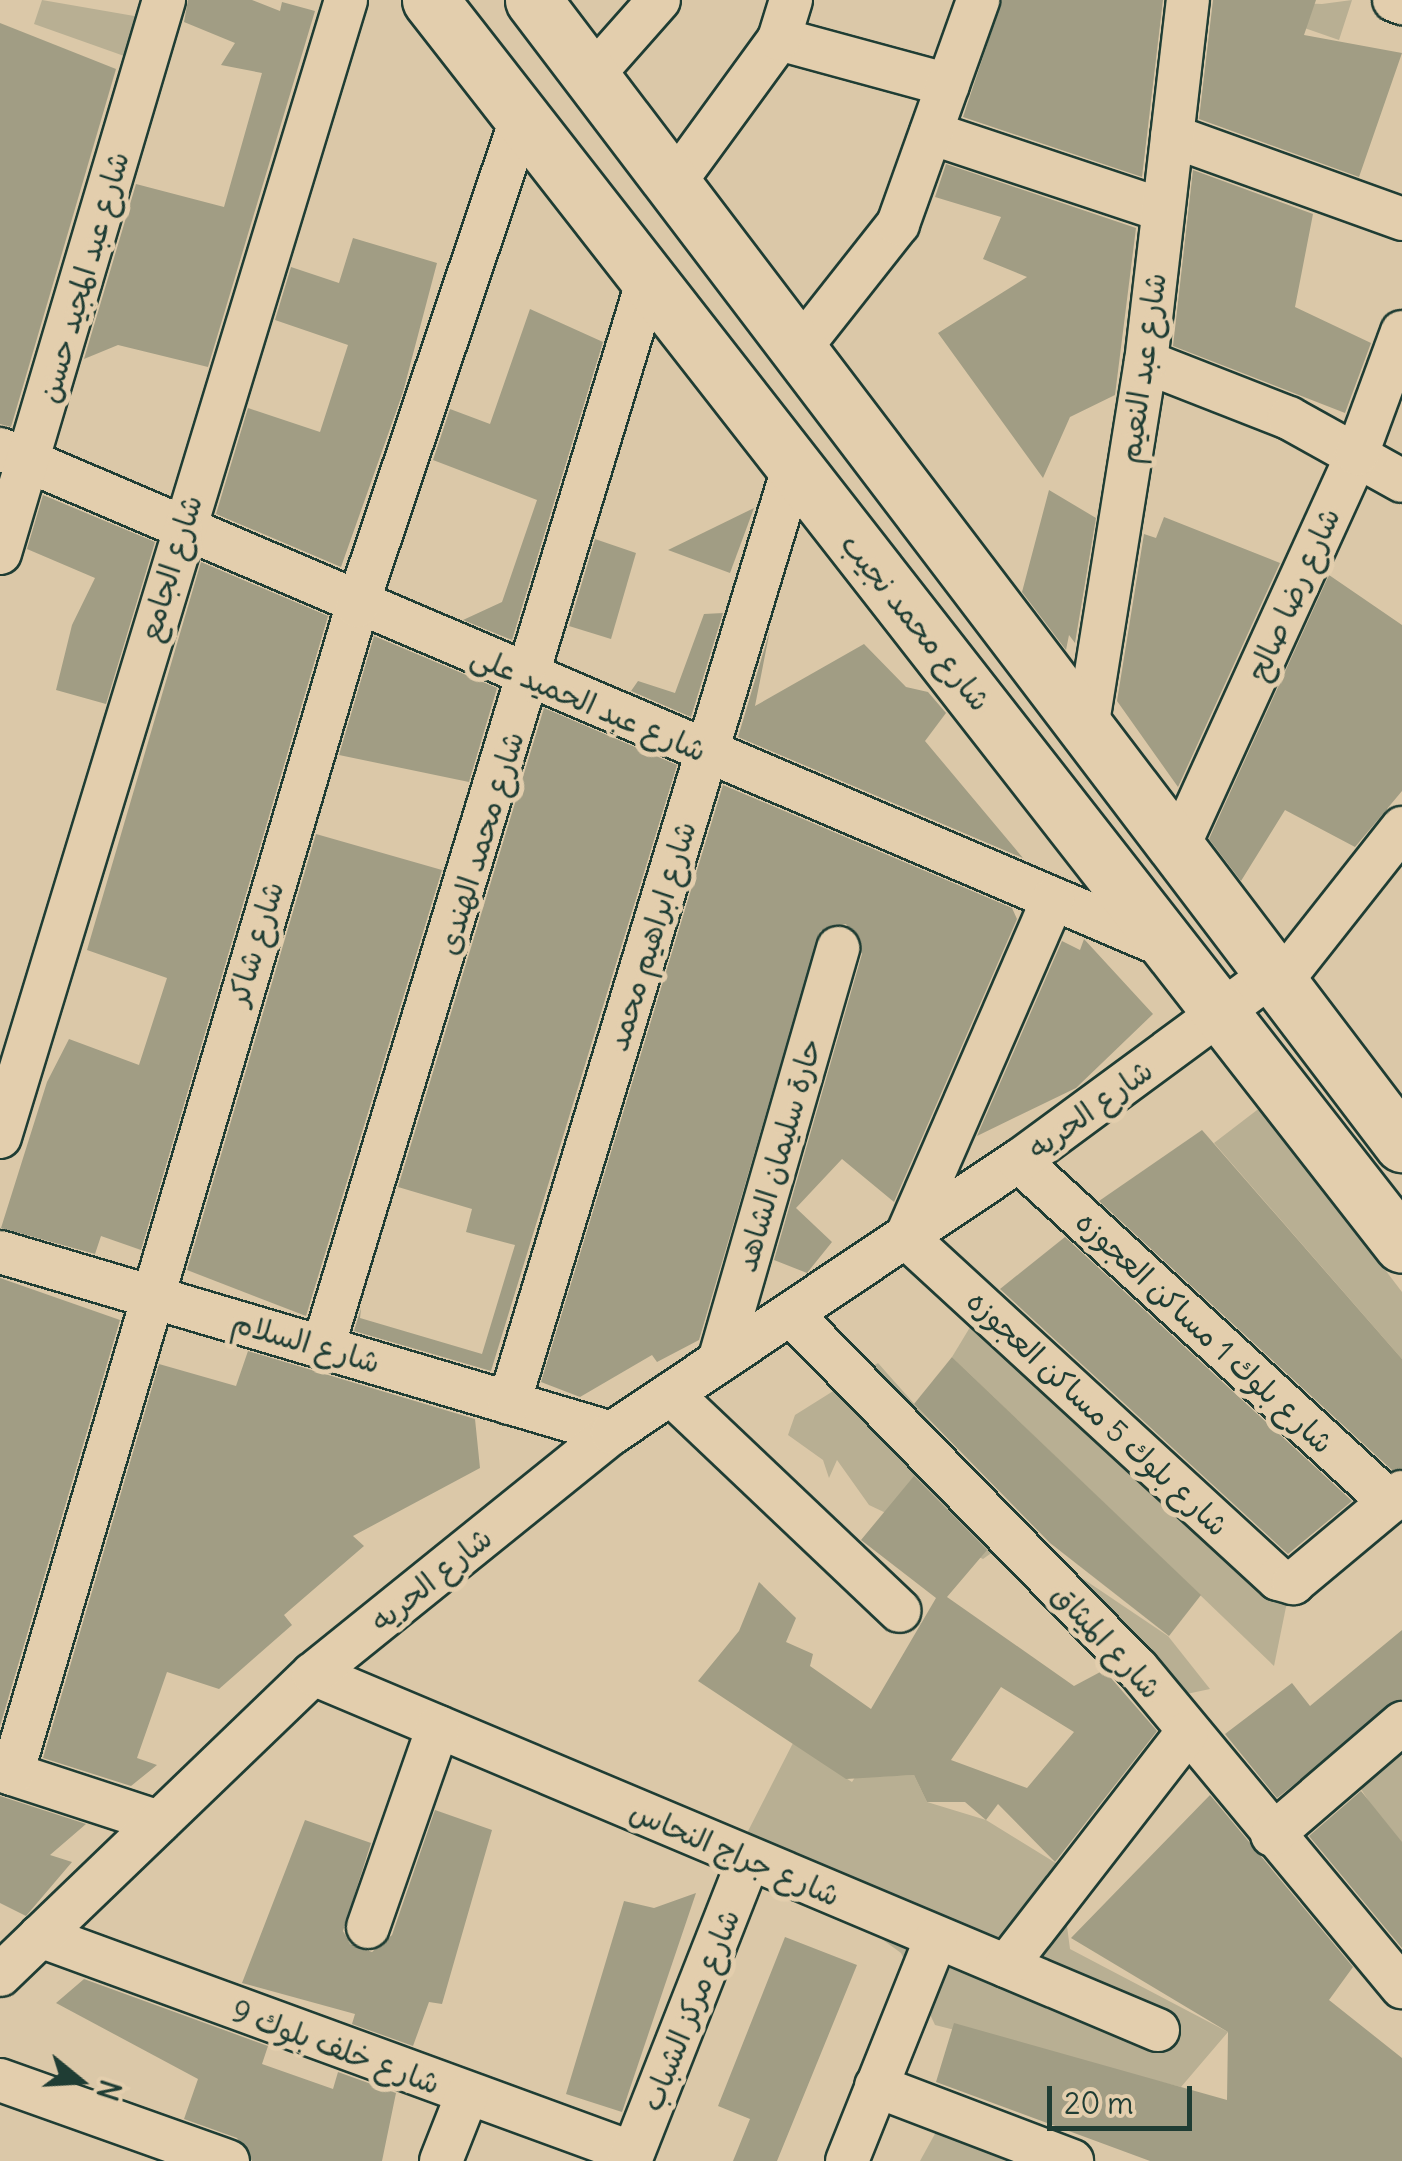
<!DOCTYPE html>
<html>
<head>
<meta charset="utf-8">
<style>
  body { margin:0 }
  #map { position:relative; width:1402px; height:2161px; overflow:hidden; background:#dbc8a8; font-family:Delius,"Playpen Sans Arabic",sans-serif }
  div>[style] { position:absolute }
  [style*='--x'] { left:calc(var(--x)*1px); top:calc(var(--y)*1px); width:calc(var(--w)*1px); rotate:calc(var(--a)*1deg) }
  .green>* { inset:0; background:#b8af93 }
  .building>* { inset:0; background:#a19d84 }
  .roads { filter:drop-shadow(2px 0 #1f3d34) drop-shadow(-2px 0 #1f3d34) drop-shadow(0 2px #1f3d34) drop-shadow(0 -2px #1f3d34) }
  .street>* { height:42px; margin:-21px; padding:0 21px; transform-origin:21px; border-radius:21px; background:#e3cead }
  .secondary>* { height:55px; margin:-27.5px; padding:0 27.5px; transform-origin:27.5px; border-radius:27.5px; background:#e3cead }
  span { translate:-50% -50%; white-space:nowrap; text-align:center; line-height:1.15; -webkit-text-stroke:10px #e3cead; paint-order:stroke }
  .street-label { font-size:30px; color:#1f3d34 }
  .north { position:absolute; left:30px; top:2031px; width:100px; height:100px; -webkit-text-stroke:8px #e3cead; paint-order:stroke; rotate:108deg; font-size:28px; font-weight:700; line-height:40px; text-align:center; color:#1f3d34 }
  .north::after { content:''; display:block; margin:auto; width:35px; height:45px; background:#1f3d34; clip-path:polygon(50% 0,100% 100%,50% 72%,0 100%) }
  .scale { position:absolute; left:1047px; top:2086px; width:145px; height:45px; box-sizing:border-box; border:5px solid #1f3d34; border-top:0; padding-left:12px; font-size:30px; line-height:35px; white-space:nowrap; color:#1f3d34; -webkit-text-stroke:8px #e3cead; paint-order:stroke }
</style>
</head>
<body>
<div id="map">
  <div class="green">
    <i style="clip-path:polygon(42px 0,140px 17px,127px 57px,34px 24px)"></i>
    <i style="clip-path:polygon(1224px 0,1322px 4px,1352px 0,1339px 40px)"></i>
    <i style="clip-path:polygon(1261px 1107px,1402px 1292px,1402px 1359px,1214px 1143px)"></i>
    <i style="clip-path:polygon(975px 1319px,1287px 1602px,1274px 1666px,952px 1357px)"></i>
    <i style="clip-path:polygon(878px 1363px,1025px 1529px,983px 1559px,869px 1505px,837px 1460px,829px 1478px,823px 1460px,788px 1435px,795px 1415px)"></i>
    <i style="clip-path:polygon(1067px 1568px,1168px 1636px,1210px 1689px,1163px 1699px)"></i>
    <i style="clip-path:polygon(793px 1743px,852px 1782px,869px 1755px,871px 1777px,914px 1775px,927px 1802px,986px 1820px,1059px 1865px,1070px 1949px,1228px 2032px,1181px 2087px,935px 2025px,901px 1953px,744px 1839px)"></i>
    <i style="clip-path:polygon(1402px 1751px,1402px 1854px,1361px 1789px)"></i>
    <i style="clip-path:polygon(936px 2132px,1016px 2161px,920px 2161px)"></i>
  </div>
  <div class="building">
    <i style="clip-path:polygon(188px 0,252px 0,280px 11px,282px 2px,315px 11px,208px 367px,118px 345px,84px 359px,136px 184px,224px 207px,262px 73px,221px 65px,235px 43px,184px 22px)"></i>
    <i style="clip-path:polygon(1002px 0,1163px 0,1142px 177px,963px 117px)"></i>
    <i style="clip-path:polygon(1213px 0,1316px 0,1304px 35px,1402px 53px,1359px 177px,1199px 119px)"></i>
    <i style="clip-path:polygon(0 23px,116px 69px,11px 427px,0 424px)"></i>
    <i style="clip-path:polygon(946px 164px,1136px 228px,1115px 395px,1070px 417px,1043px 478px,938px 333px,1027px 277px,983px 259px,1001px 217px,935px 197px)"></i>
    <i style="clip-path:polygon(1193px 170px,1313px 214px,1295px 307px,1371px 343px,1345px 413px,1173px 346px)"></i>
    <i style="clip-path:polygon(353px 238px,437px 263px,403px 392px,341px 567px,216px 514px,248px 408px,320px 432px,348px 345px,275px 320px,291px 267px,339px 283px)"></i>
    <i style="clip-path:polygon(530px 309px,603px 342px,512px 640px,463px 620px,502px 602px,537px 500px,433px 460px,450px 409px,490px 424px)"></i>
    <i style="clip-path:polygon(1049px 490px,1096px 518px,1075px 643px,1069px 635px,1066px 650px,1022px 592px)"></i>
    <i style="clip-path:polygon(43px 495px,155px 542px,106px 704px,56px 690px,72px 625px,95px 578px,27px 549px)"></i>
    <i style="clip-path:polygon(754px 508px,730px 573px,668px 550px)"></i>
    <i style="clip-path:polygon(1164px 517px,1280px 563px,1178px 787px,1117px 701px,1144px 534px,1156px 538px)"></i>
    <i style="clip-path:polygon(595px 539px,636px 553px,611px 639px,569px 626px)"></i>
    <i style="clip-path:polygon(201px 562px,328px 616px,141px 1250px,101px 1236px,95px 1254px,1px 1228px,47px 1082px,69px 1039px,139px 1065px,167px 978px,87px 950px)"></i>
    <i style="clip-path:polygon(1329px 575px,1402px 625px,1402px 791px,1355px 847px,1285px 810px,1241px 881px,1209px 839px)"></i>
    <i style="clip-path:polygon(723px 613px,691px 717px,631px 691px,638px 681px,675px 693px,704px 614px)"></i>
    <i style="clip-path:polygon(770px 630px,755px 706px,864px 644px,906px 687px,928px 692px,946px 713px,925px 741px,1023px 858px,738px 737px)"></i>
    <i style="clip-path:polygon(374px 636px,497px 688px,469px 782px,339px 755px)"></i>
    <i style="clip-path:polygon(544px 708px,677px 765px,491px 1371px,354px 1331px,361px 1308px,360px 1318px,482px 1354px,515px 1245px,466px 1232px,472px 1209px,398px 1187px)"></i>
    <i style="clip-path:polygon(723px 785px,1012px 908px,1017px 919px,894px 1202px,842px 1159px,796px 1208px,832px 1242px,807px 1273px,774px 1260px,862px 954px,846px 924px,820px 931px,699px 1340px,657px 1362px,652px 1355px,580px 1397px,541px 1382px)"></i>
    <i style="clip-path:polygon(316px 834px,442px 870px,306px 1316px,187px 1270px)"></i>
    <i style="clip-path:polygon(1084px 939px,1153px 1014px,1076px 1088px,977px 1136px,1062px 941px,1080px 950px)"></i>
    <i style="clip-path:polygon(1202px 1130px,1402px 1359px,1402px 1468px,1392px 1470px,1099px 1201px)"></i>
    <i style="clip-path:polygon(1065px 1237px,1352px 1501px,1288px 1554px,1000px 1289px)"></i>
    <i style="clip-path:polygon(0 1278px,120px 1320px,0 1726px)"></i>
    <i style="clip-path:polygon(248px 1351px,475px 1419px,480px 1468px,353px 1536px,364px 1546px,284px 1615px,292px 1625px,219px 1689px,167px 1672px,137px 1758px,157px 1765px,131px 1786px,43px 1758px,159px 1364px,236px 1386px)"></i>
    <i style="clip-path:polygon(952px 1357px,1201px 1595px,1169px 1636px,1050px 1543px,914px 1404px)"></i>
    <i style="clip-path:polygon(evenodd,914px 1476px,987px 1550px,947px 1597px,1074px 1686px,1104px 1670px,1157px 1731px,1055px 1862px,998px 1804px,986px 1820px,965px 1802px,927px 1802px,914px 1775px,846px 1779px,698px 1681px,739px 1631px,759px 1582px,796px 1618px,786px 1642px,813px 1654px,810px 1666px,871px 1709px,936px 1598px,861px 1540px,914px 1476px,1001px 1687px,1074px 1732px,1027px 1788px,951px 1760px,1001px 1687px)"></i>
    <i style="clip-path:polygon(1402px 1630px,1402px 1699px,1277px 1798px,1225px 1734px,1292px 1683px,1310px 1706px)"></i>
    <i style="clip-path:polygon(1361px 1791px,1402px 1842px,1402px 1948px,1309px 1836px)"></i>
    <i style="clip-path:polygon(1210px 1795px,1353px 1967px,1329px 2000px,1402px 2058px,1402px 2161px,1150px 2161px,936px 2082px,954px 2023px,1227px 2100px,1228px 2032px,1071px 1938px)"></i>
    <i style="clip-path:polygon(0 1796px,86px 1824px,50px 1855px,72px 1862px,26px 1916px,0 1903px)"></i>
    <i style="clip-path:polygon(435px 1810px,492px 1830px,442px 2004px,429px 2002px,413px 2046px,352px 2024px,355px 2014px,242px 1983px,305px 1820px,371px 1843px,343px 1931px,350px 1944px,372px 1952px,392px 1935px)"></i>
    <i style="clip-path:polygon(696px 1893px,622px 2112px,566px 2094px,624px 1901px,654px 1908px)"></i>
    <i style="clip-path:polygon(785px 1937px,857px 1965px,777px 2161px,733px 2161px,750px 2119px,718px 2106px)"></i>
    <i style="clip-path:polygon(84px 1979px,268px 2046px,262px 2064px,333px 2089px,338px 2072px,396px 2093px,382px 2161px,252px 2161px,237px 2138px,184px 2119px,198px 2079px,56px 2003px)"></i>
  </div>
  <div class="roads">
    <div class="street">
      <i style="--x:1394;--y:0;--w:9;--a:21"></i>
      <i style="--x:779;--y:39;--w:175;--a:15.2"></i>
      <i style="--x:590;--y:78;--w:104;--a:-48.5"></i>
      <i style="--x:931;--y:133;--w:244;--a:18.4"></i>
      <i style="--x:1172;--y:136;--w:245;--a:19.8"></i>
      <i style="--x:672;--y:186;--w:182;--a:-53.9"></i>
      <i style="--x:779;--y:39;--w:41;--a:-72.9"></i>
      <i style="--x:797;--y:352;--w:163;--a:-51.7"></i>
      <i style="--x:898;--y:224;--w:238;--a:-70.3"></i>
      <i style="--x:1146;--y:362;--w:154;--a:21.4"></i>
      <i style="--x:1289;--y:418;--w:129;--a:29.1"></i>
      <i style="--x:0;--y:449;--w:1273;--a:23.12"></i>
      <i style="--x:0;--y:553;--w:577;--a:-73.48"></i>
      <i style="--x:1086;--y:735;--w:378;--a:-80.9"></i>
      <i style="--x:1146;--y:362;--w:364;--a:-83.4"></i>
      <i style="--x:1176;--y:852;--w:437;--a:-65.5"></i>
      <i style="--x:1357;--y:454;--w:130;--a:-69.8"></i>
      <i style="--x:1053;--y:899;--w:369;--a:113.5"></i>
      <i style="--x:906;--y:1237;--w:505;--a:42.59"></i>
      <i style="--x:1278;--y:1579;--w:16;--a:15"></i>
      <i style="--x:1293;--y:1583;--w:142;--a:-39.9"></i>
      <i style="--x:1279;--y:984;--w:199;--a:-51.7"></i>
      <i style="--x:0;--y:1137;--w:1188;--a:-73.07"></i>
      <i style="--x:1019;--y:1161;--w:504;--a:42.59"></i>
      <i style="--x:0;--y:1252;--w:638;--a:16.48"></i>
      <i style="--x:791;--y:1314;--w:495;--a:45.7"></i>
      <i style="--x:1137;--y:1668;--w:415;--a:50.3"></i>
      <i style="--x:323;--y:1347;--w:1116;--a:-73.07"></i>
      <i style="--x:719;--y:1361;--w:430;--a:-73.9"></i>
      <i style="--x:671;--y:1394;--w:315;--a:43.5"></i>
      <i style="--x:509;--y:1403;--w:977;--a:-73.1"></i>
      <i style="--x:313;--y:1674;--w:917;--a:22.85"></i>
      <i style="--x:0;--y:1770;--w:167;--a:18.1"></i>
      <i style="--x:12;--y:1774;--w:1218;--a:-73.54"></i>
      <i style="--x:357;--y:606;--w:514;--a:-71.39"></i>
      <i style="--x:1272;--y:1835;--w:172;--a:-40.7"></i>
      <i style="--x:368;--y:1927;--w:212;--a:-70.7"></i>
      <i style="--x:40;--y:1936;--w:631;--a:20.1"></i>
      <i style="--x:1006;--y:1966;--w:295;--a:-52.2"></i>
      <i style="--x:0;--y:1975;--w:434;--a:-43.9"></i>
      <i style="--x:313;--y:1674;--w:384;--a:-38.9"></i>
      <i style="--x:612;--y:1433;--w:490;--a:-33.8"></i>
      <i style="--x:1019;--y:1161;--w:313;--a:-36.4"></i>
      <i style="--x:0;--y:2080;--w:242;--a:19.6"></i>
      <i style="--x:876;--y:2086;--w:210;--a:20.9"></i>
      <i style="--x:441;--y:2161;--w:71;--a:-68.5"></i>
      <i style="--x:630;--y:2161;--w:325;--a:-68.5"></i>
      <i style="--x:847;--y:2161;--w:240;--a:-68.2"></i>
    </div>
    <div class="secondary">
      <i style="--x:430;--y:0;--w:1579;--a:52.02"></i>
      <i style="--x:533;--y:0;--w:1437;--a:52.78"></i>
    </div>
  </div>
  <div class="street-label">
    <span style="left:83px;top:277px;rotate:-74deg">شارع عبد المجيد حسن</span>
    <span style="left:1142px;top:368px;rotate:-82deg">شارع عبد النعيم</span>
    <span style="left:170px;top:568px;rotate:-73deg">شارع الجامع</span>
    <span style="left:1293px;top:594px;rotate:-66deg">شارع رضا صالح</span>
    <span style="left:916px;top:622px;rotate:51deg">شارع محمد نجيب</span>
    <span style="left:589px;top:703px;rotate:23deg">شارع عبد الحميد على</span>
    <span style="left:480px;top:843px;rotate:-73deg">شارع محمد الهندى</span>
    <span style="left:651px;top:936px;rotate:-73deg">شارع ابراهيم محمد</span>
    <span style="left:255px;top:943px;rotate:-73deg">شارع شاكر</span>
    <span style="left:1090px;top:1109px;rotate:-36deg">شارع الحريه</span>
    <span style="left:778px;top:1155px;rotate:-74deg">حارة سليمان الشاهد</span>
    <span style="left:1205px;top:1332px;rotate:43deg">شارع بلوك 1 مساكن العجوزه</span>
    <span style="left:306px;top:1342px;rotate:16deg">شارع السلام</span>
    <span style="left:1098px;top:1413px;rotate:43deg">شارع بلوك 5 مساكن العجوزه</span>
    <span style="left:431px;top:1579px;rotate:-39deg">شارع الحريه</span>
    <span style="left:1107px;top:1641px;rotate:47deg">شارع الميثاق</span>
    <span style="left:735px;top:1853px;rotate:23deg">شارع جراج النحاس</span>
    <span style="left:690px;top:2010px;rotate:-68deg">شارع مركز الشباب</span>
    <span style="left:336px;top:2047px;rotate:20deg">شارع خلف بلوك 9</span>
  </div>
  <div class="north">N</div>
  <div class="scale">20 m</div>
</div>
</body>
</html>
